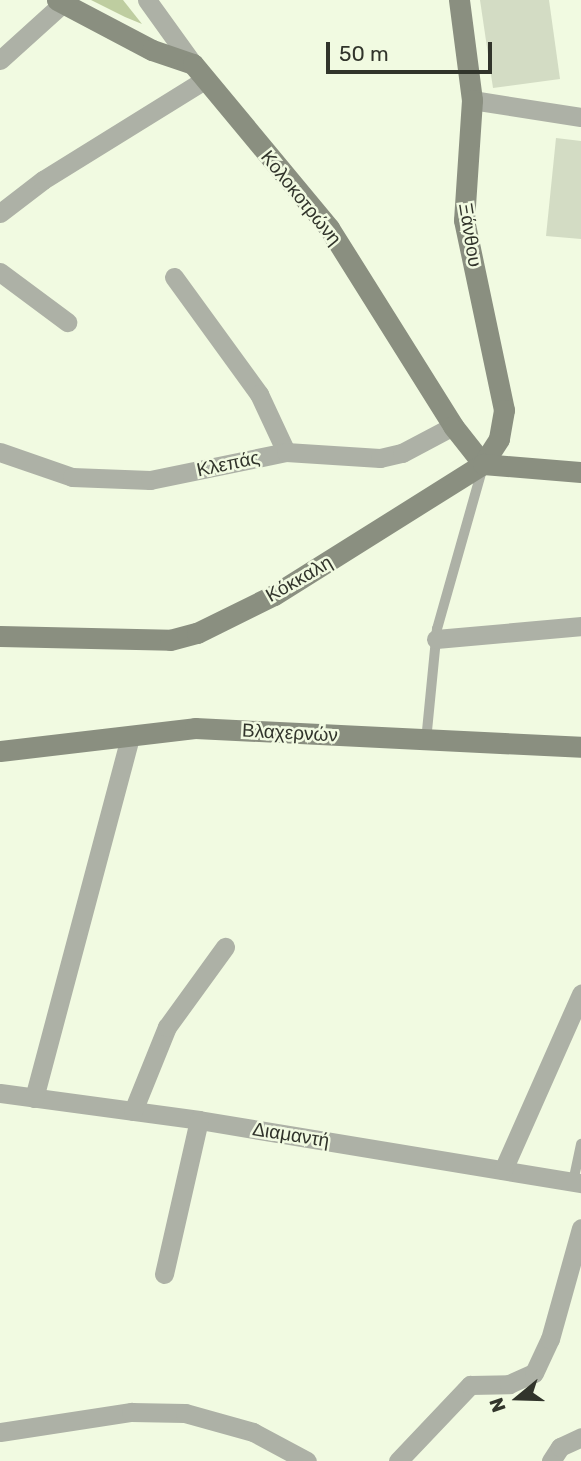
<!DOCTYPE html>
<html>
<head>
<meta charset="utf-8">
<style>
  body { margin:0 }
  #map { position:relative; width:581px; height:1461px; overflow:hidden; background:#f1fae1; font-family:Rubik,sans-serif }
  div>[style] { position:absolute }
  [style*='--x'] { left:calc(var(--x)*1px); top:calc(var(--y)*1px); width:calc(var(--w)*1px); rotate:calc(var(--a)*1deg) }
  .green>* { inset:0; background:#becda0 }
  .building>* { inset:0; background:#d3dcc4 }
  .lane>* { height:10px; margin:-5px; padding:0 5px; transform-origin:5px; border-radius:5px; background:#adb1a6 }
  .street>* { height:19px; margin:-9.5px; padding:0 9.5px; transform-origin:9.5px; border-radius:9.5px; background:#adb1a6 }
  .secondary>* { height:21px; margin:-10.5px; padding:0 10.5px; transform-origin:10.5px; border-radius:10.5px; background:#8a8f80 }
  span { translate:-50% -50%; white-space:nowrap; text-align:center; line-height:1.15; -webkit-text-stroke:5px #f1fae1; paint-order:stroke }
  .street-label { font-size:19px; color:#31342b }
  .north { position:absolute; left:483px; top:1363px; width:70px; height:70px; -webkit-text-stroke:5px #f1fae1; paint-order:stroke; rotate:251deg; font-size:19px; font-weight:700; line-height:28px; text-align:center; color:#31342b }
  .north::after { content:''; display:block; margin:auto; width:24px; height:32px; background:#31342b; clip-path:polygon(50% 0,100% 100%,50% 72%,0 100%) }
  .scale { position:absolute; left:326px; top:42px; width:166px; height:32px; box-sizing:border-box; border:4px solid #31342b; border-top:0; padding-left:9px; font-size:21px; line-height:24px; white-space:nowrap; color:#31342b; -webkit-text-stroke:5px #f1fae1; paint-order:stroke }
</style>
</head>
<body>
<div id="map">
  <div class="green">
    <i style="clip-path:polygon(91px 0,123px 0,142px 24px,125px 17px)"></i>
  </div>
  <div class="building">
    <i style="clip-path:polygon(480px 0,549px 0,560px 79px,493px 88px)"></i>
    <i style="clip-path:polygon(556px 138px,581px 141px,581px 239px,546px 236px)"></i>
  </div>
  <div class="lane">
    <i style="--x:426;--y:741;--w:113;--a:-84.4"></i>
    <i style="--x:437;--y:629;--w:169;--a:-74.2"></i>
    <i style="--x:573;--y:1182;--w:39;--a:-78"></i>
  </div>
  <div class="street">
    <i style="--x:147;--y:0;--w:79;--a:54.3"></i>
    <i style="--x:0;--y:60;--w:84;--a:-42.1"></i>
    <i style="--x:472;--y:100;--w:110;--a:8.9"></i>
    <i style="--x:0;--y:213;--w:54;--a:-37.5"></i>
    <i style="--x:43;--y:180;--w:190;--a:-31.8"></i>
    <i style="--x:0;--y:272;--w:84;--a:36.7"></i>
    <i style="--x:174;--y:277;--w:145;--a:54"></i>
    <i style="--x:259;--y:394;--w:64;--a:65"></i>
    <i style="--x:0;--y:452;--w:76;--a:19.1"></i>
    <i style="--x:72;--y:477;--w:78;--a:2.2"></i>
    <i style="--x:150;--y:480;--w:139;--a:-11.6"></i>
    <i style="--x:286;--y:452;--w:94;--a:3.7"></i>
    <i style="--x:380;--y:458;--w:23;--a:-13"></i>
    <i style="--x:402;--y:453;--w:58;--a:-27.9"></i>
    <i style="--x:436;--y:639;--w:146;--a:-5.1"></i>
    <i style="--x:0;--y:1093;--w:201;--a:7.7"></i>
    <i style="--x:199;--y:1120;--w:387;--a:9.4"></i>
    <i style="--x:34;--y:1098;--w:375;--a:-75.1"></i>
    <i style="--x:133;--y:1111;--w:91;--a:-68"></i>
    <i style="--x:167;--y:1027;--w:99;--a:-54.1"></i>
    <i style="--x:503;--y:1170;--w:193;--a:-66.1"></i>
    <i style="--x:164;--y:1274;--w:158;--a:-77.2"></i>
    <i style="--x:0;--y:1432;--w:133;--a:-8.7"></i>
    <i style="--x:131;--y:1412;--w:54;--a:1.1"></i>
    <i style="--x:185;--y:1413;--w:71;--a:15.6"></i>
    <i style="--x:253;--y:1432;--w:61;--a:28.2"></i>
    <i style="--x:398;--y:1461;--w:105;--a:-46.5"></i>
    <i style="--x:470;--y:1385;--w:39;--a:-1"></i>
    <i style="--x:509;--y:1384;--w:27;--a:-24"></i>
    <i style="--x:534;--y:1373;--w:38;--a:-65"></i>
    <i style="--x:550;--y:1339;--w:115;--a:-74.4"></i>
    <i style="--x:551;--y:1461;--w:17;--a:-57"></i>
    <i style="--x:560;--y:1447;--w:23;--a:-25"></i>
  </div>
  <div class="secondary">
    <i style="--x:57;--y:0;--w:107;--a:27.8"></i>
    <i style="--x:152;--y:50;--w:43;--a:18.9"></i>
    <i style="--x:193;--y:64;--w:213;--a:50.3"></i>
    <i style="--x:329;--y:228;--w:234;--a:57.9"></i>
    <i style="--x:453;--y:426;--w:48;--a:51.7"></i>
    <i style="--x:459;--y:0;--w:101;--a:82.6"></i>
    <i style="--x:472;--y:100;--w:120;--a:93.8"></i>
    <i style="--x:464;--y:220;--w:194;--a:78.1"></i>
    <i style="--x:504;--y:410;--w:29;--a:100"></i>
    <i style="--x:499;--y:439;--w:30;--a:123"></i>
    <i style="--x:0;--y:636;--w:170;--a:1.3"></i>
    <i style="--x:170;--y:640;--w:28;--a:-15"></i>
    <i style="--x:197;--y:633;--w:86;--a:-26.3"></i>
    <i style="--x:274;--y:595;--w:247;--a:-32.1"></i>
    <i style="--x:483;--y:464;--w:98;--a:4.7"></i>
    <i style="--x:0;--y:751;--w:196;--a:-6.7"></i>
    <i style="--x:195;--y:728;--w:386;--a:2.8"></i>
  </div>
  <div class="street-label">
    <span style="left:301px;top:198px;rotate:51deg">Κολοκοτρώνη</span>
    <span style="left:470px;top:235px;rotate:81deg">Ξάνθου</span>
    <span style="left:228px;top:464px;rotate:-12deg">Κλεπάς</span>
    <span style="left:299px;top:579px;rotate:-30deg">Κόκκαλη</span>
    <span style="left:290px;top:733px;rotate:3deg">Βλαχερνών</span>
    <span style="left:291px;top:1135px;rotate:9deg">Διαμαντή</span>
  </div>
  <div class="north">N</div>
  <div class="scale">50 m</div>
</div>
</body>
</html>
